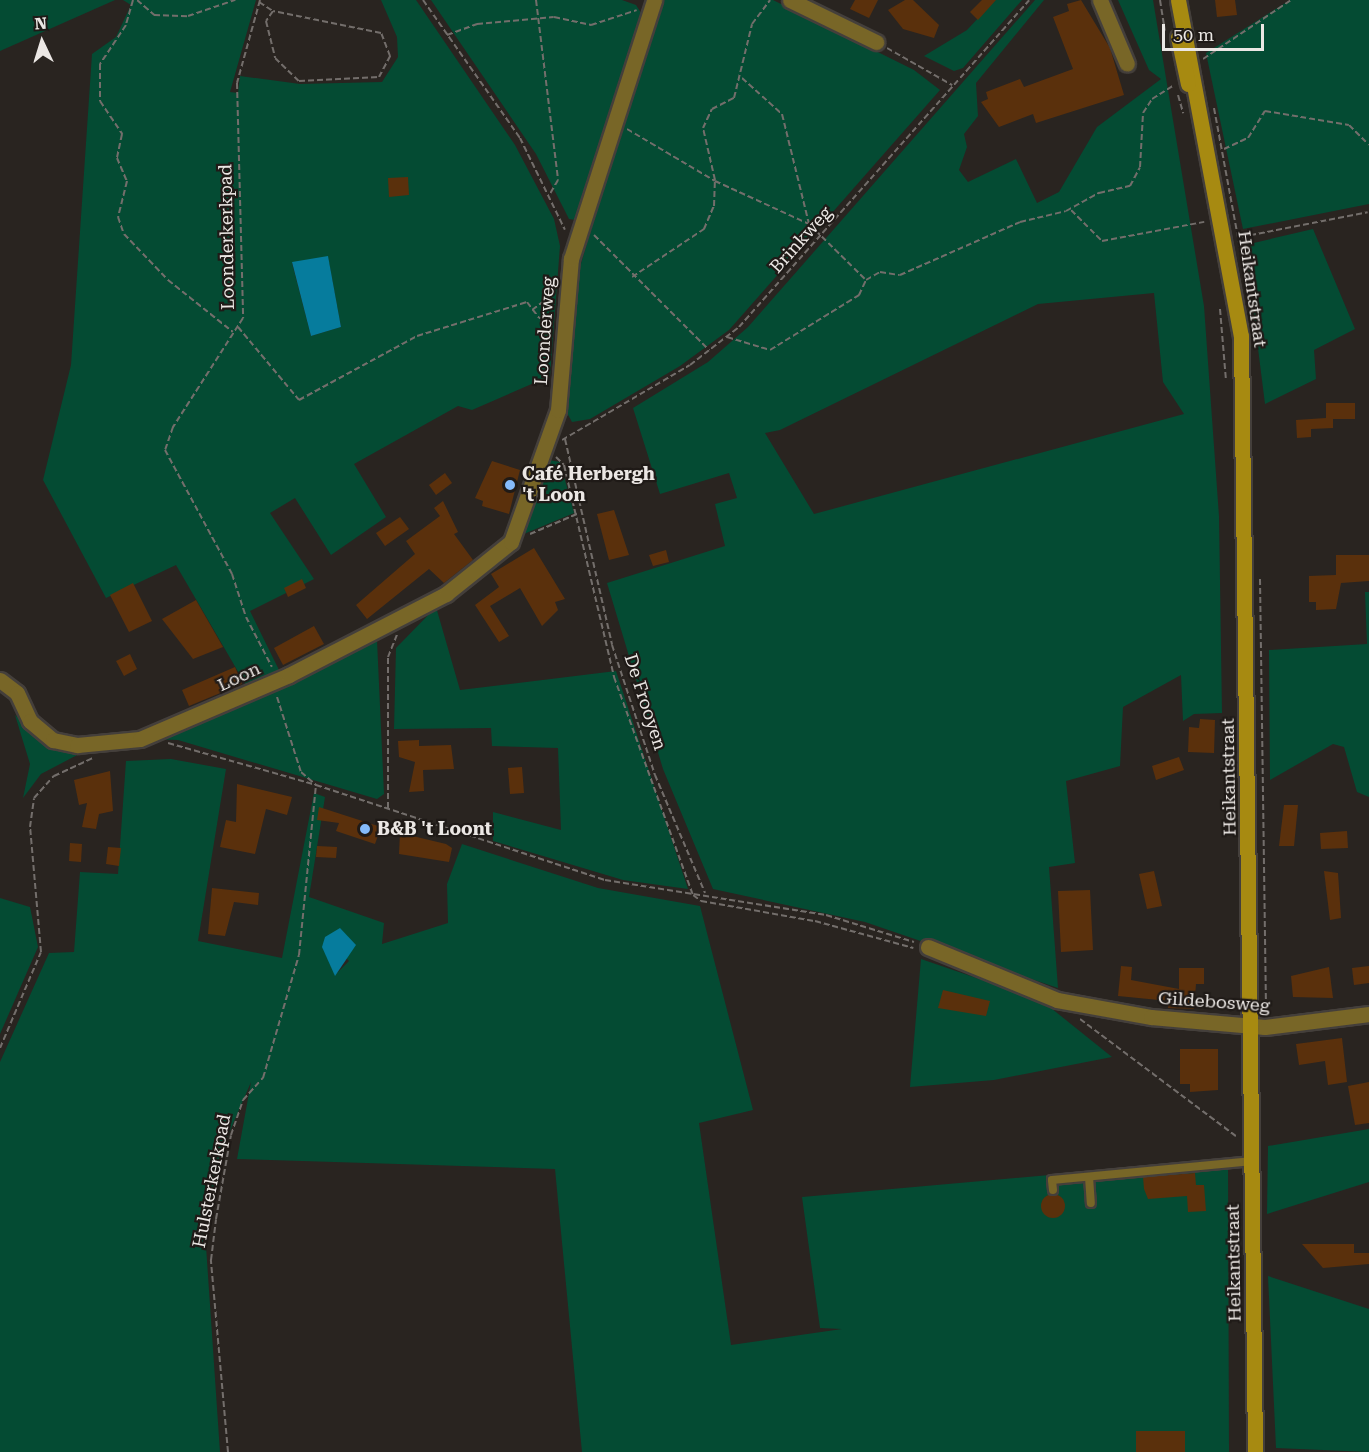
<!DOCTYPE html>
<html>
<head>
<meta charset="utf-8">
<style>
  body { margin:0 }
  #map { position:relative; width:1369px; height:1452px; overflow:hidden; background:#292420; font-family:"Roboto Serif",serif }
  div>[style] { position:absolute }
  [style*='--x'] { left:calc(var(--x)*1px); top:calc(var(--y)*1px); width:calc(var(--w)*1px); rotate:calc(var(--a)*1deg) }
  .green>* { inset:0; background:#044b33 }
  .water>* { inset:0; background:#067c9d }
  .building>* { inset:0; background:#5a300c }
  .round { border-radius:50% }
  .path>* { height:2px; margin-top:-1px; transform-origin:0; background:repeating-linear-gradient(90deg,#736e6b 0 6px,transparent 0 9px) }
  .roads { filter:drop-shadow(2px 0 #443f3b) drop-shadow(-2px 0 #443f3b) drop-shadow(0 2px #443f3b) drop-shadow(0 -2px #443f3b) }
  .lane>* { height:8px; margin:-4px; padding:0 4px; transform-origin:4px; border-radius:4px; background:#786627 }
  .street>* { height:15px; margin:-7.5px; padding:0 7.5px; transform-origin:7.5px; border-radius:7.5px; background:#786627 }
  .secondary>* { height:15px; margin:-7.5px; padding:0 7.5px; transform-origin:7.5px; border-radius:7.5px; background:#a78a11 }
  .dots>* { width:16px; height:16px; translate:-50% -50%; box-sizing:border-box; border:3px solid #1f1a17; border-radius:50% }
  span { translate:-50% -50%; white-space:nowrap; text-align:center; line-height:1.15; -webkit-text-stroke:4.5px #1f1a17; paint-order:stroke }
  .street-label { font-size:18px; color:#ebe7e4 }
  .poi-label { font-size:18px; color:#ebe7e4; font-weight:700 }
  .left { translate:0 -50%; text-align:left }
  .north { position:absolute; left:12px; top:12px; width:60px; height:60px; -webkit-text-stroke:4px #1f1a17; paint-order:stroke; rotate:356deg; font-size:16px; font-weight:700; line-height:24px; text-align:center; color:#ebe7e4 }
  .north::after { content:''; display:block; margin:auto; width:21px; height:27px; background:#ebe7e4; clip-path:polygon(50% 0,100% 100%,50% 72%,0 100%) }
  .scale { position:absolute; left:1162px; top:24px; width:102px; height:27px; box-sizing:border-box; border:3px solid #ebe7e4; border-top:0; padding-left:8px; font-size:18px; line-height:21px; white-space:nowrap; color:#ebe7e4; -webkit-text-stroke:4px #1f1a17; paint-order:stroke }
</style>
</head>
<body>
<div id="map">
  <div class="green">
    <i style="clip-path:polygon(0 0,115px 0,0 51px)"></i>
    <i style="clip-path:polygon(evenodd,123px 0,256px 0,230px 92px,238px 93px,240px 76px,300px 84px,382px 82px,398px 57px,397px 37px,381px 0,416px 0,515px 145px,554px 219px,560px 246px,550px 376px,472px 410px,458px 406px,354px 464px,386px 517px,331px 555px,295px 498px,270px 513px,314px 579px,250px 611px,280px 672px,247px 687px,176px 565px,106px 598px,43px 480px,71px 365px,92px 54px,116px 37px,131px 5px,123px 0,328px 257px,341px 327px,311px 336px,292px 263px,328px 257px)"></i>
    <i style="clip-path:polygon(431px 0,622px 0,636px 5px,643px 16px,576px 220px,569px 219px,536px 154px)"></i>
    <i style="clip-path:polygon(659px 0,773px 0,914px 70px,940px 90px,729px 330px,680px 366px,590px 419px,572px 422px,566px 411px,574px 287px)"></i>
    <i style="clip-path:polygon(995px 0,1022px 0,963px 68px,954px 71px,924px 56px,967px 30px)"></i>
    <i style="clip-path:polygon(evenodd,1035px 0,1044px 0,976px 83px,978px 116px,964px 134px,967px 147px,959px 170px,968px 182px,1016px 159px,1037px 203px,1059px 192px,1097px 127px,1161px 79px,1149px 70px,1118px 0,1153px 0,1204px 306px,1219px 516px,1222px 713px,1194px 714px,1183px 721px,1181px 675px,1123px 707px,1120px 766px,1066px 781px,1075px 863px,1049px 867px,1058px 988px,865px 922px,713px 889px,663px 769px,607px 583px,725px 546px,715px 504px,737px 498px,729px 473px,660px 494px,633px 408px,708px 362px,748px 327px,1035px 0,1154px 293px,1163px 382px,1184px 414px,814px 514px,765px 433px,780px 430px,1038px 304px,1154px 293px)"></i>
    <i style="clip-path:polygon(1290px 0,1369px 0,1369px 204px,1243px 229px,1206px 53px)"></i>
    <i style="clip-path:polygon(1313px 229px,1355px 329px,1314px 350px,1316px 379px,1265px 404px,1245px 245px)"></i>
    <i style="clip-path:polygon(549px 460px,560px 462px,574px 513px,519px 536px)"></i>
    <i style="clip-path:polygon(1365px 592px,1369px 592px,1369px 797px,1357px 792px,1344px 747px,1333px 744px,1270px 780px,1269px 650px,1367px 644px)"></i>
    <i style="clip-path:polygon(436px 607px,460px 690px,616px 671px,688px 889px,623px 880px,493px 841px,493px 812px,561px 830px,558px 748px,492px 746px,491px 728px,394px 729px,396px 648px)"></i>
    <i style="clip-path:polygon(377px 640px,384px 794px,377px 799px,178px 740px,149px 739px)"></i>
    <i style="clip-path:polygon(15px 715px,41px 740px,81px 753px,41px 774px,23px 798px,30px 764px)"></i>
    <i style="clip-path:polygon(evenodd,171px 759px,226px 769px,198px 941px,282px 958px,314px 793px,325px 797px,309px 897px,384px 923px,382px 944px,448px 923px,447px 884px,462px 844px,598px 888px,700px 906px,753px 1110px,699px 1123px,731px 1345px,842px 1329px,820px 1328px,802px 1197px,1228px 1159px,1229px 1452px,582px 1452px,555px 1169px,237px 1159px,251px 1082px,223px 1147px,206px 1246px,220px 1452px,0 1452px,0 1062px,49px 953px,74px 952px,80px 872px,118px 874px,126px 761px,171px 759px,325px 937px,349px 961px,335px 975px,323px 948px,325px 937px)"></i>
    <i style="clip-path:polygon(0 898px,30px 907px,38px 947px,0 1034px)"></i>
    <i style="clip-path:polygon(921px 959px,1041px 1000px,1112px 1057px,994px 1080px,910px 1087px)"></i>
    <i style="clip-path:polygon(1369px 1129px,1369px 1182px,1267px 1214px,1268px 1146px)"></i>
    <i style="clip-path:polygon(1268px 1276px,1369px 1309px,1369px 1452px,1276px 1448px)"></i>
  </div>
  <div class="water">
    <i style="clip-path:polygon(328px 256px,341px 327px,311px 336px,292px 262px)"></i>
    <i style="clip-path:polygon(340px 928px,356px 945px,335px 976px,322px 947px,325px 937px)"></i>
  </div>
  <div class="building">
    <i style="clip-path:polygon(855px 0,878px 0,869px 18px,850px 9px)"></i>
    <i style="clip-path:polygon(905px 0,913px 0,939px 25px,934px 38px,903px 29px,888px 10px)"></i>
    <i style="clip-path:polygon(982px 0,996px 0,978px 20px,970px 12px)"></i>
    <i style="clip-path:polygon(1081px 0,1110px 48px,1124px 95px,1036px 123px,1033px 114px,999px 127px,981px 102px,988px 99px,986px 92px,1020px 79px,1024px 87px,1073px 69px,1053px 17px,1069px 11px,1067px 4px)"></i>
    <i style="clip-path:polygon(1215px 0,1235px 0,1237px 15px,1217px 17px)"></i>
    <i style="clip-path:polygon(408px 177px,409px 195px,389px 197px,388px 178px)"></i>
    <i style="clip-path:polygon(1326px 403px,1355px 403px,1355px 419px,1333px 419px,1333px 428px,1311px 429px,1311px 437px,1297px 438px,1296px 420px,1326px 418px)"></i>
    <i style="clip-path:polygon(492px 461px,520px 470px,509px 514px,482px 506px,483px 501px,475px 498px)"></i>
    <i style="clip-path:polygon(445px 473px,452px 483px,436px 495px,429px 485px)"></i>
    <i style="clip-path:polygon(443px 501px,458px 532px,454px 534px,473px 560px,444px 583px,429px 569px,367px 619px,356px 605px,415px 554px,406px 541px,440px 516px,434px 508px)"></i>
    <i style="clip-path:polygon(614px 510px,629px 555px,609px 560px,597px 514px)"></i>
    <i style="clip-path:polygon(400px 517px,409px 529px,385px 546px,376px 533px)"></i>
    <i style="clip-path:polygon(534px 548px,565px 599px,555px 602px,558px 610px,542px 626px,520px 588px,490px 606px,509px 636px,499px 642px,475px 605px,499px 587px,491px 574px)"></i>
    <i style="clip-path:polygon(666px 550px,669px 562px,653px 566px,649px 555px)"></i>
    <i style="clip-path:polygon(1336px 555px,1369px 555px,1369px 581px,1341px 583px,1336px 609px,1316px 610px,1316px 602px,1309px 602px,1309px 576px,1336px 575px)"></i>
    <i style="clip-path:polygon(302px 579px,306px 588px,288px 597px,284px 588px)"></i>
    <i style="clip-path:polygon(133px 583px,152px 621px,129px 632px,110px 595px)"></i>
    <i style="clip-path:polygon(196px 600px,223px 647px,193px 659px,162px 619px)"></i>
    <i style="clip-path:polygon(314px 626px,324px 644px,283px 665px,274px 648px)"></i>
    <i style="clip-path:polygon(130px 654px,137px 669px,124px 676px,116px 661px)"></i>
    <i style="clip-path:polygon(235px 667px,242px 684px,189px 706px,182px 690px)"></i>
    <i style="clip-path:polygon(1200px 719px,1215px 720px,1214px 753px,1188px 752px,1189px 727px,1199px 728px)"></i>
    <i style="clip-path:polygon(419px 740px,419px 746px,451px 745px,454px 769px,423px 770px,424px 791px,409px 792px,415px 762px,399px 757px,398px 741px)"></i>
    <i style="clip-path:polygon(1179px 757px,1184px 770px,1156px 780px,1152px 766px)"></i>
    <i style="clip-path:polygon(522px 767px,524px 793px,510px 794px,508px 768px)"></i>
    <i style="clip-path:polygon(110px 771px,113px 811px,99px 814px,96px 829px,82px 827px,87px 803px,79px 805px,74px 780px)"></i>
    <i style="clip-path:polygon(237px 784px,292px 797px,287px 815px,266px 809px,255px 854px,220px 847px,226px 820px,236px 822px)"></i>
    <i style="clip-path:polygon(1284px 805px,1298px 805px,1294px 846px,1279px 846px)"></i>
    <i style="clip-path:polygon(319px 807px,381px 827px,375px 844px,336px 831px,339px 823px,317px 820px)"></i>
    <i style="clip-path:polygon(1347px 831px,1348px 848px,1321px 849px,1320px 833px)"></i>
    <i style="clip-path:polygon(400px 833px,446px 844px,452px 848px,449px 862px,399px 854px)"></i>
    <i style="clip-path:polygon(70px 843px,82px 844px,81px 862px,69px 861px)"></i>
    <i style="clip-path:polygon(317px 846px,337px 847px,336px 858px,316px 857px)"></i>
    <i style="clip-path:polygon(108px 847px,121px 848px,119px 866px,106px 864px)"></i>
    <i style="clip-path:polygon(1154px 871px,1162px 906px,1147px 909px,1139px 874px)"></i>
    <i style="clip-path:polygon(1324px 871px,1338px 873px,1341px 918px,1330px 920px)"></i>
    <i style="clip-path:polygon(212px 888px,259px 893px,258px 905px,234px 902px,225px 936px,208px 934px)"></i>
    <i style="clip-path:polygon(1090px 890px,1093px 950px,1061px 952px,1058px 891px)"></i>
    <i style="clip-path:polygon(1121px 966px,1132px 967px,1131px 980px,1179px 989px,1179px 968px,1204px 968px,1204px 984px,1196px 984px,1194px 1009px,1168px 1008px,1169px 1001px,1118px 996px)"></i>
    <i style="clip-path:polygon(1369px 966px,1369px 983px,1354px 985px,1352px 968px)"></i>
    <i style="clip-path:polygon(1329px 967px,1333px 998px,1293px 997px,1291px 976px)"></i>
    <i style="clip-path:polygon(943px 990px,990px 1001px,986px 1016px,938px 1008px)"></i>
    <i style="clip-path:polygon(1342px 1038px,1347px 1082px,1328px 1085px,1325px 1061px,1299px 1065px,1296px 1044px)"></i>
    <i style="clip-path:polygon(1180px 1049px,1218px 1049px,1218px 1090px,1190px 1092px,1190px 1084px,1180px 1084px)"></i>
    <i style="clip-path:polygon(1369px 1082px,1369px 1123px,1355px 1125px,1348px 1086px)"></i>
    <i style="clip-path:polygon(1195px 1173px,1196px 1185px,1204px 1185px,1206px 1211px,1188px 1212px,1187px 1196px,1148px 1199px,1144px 1189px,1143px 1177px)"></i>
    <i class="round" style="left:1041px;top:1194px;width:24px;height:24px"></i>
    <i style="clip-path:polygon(1302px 1244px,1354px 1244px,1354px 1253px,1369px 1253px,1369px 1264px,1323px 1268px)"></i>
    <i style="clip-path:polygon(1136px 1431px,1185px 1431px,1185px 1452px,1136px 1452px)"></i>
  </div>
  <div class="path">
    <i style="--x:133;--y:0;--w:26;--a:106"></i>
    <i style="--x:126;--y:25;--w:47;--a:123.7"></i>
    <i style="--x:100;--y:64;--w:37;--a:90"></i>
    <i style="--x:100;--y:101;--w:40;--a:56"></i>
    <i style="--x:122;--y:134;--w:25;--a:102"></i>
    <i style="--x:117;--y:158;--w:25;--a:67"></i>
    <i style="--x:127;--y:181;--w:37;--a:104"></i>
    <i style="--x:118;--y:217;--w:18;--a:71"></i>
    <i style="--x:124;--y:234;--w:64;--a:46.3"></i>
    <i style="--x:168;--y:280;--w:83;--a:38.7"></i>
    <i style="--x:137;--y:0;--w:23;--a:41"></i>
    <i style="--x:154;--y:15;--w:34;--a:2"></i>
    <i style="--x:188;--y:16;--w:50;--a:-18.8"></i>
    <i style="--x:260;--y:0;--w:86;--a:105.5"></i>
    <i style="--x:237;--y:83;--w:235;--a:88.5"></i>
    <i style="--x:243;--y:318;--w:130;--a:122.7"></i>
    <i style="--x:173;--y:427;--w:24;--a:109"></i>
    <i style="--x:165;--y:450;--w:141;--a:61.6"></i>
    <i style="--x:232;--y:574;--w:45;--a:72"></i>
    <i style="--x:246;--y:617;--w:56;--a:62.5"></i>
    <i style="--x:423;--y:0;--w:169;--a:54.9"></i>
    <i style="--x:520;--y:138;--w:102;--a:63.9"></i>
    <i style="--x:536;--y:0;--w:181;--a:83"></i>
    <i style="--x:558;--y:180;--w:16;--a:120"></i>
    <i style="--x:1160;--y:0;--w:31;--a:81"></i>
    <i style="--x:259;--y:2;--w:17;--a:33"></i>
    <i style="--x:273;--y:11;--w:12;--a:125"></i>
    <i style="--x:266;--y:21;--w:38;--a:76"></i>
    <i style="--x:275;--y:58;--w:33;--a:44"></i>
    <i style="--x:299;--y:81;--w:80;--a:-2.9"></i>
    <i style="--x:379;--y:77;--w:24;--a:-62"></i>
    <i style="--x:390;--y:56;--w:25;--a:-111"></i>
    <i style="--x:381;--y:33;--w:110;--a:-168.5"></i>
    <i style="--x:447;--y:35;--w:32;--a:-20"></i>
    <i style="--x:477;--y:24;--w:77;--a:-5.2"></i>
    <i style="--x:554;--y:17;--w:38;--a:12"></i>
    <i style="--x:591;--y:25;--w:48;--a:-18.1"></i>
    <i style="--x:887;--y:48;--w:75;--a:29.6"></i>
    <i style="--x:1203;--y:59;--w:106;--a:-33.8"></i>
    <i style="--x:742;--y:78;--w:54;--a:42"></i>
    <i style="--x:782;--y:114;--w:113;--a:76.2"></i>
    <i style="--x:1178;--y:95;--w:19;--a:74"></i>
    <i style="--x:1214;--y:108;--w:160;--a:79.5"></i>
    <i style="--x:627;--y:129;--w:102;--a:30.6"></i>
    <i style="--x:1224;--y:149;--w:26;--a:-25"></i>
    <i style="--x:1248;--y:138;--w:32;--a:-58"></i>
    <i style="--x:1265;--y:111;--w:85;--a:9.5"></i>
    <i style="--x:1349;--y:125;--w:28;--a:45"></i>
    <i style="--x:715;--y:180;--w:53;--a:-103"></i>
    <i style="--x:703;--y:128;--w:21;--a:-65"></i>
    <i style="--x:712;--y:109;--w:25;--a:-27"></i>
    <i style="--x:734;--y:98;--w:76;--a:-76.3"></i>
    <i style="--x:752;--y:24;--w:30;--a:-53"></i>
    <i style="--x:1071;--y:210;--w:44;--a:45"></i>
    <i style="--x:1102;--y:241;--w:104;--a:-10.6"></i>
    <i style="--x:594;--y:235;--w:163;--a:45"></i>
    <i style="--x:1241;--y:237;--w:129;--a:-11.1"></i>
    <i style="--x:632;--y:277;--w:87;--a:-33.7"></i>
    <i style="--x:704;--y:229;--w:25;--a:-67"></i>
    <i style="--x:714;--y:206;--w:25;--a:-88"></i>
    <i style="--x:715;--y:181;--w:103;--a:24.6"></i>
    <i style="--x:809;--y:224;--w:78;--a:44.5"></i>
    <i style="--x:1220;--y:309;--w:72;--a:85.2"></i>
    <i style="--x:532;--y:310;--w:26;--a:-37"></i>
    <i style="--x:238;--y:327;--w:95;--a:50.1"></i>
    <i style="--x:299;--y:400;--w:134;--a:-28.5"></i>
    <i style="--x:417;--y:336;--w:115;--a:-17.2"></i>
    <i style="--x:527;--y:302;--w:20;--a:53"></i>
    <i style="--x:539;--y:318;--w:12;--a:0"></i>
    <i style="--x:727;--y:337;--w:45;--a:16.8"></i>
    <i style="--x:770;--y:350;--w:105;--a:-31.7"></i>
    <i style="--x:859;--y:295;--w:17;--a:-65"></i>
    <i style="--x:866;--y:280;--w:16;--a:-30"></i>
    <i style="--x:880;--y:272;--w:20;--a:9"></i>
    <i style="--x:900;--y:275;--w:131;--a:-23.8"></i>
    <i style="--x:1020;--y:222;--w:47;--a:-13.4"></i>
    <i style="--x:1066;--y:211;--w:38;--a:-29"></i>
    <i style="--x:1099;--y:193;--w:32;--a:-13"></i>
    <i style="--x:1130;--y:186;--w:21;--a:-62"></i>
    <i style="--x:1140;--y:167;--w:54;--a:-86.8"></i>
    <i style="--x:1143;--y:113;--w:17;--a:-57"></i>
    <i style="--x:1152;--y:99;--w:26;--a:-32"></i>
    <i style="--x:565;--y:439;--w:211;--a:77.1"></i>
    <i style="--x:612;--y:645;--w:137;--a:71.7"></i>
    <i style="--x:655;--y:775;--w:128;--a:67"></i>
    <i style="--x:562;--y:440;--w:148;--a:-30.4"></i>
    <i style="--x:690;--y:365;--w:62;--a:-37.8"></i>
    <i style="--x:739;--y:327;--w:437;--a:-48.4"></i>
    <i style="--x:556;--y:457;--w:11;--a:45"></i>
    <i style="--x:564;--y:465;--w:218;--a:76.7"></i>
    <i style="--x:614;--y:677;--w:232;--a:70.1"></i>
    <i style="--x:530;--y:534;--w:51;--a:-23.1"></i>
    <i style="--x:1260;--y:579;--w:435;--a:89.2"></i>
    <i style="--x:277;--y:697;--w:79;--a:72.3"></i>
    <i style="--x:301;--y:772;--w:20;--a:41"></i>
    <i style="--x:168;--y:743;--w:154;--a:15.8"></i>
    <i style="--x:316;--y:785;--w:304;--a:18.2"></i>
    <i style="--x:605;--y:880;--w:224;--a:9"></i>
    <i style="--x:826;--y:915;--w:92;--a:17.1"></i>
    <i style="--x:388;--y:808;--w:151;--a:-90"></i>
    <i style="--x:388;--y:657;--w:24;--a:-68"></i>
    <i style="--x:693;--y:895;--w:10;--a:37"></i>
    <i style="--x:701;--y:901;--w:116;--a:10"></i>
    <i style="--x:815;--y:921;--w:102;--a:15.4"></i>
    <i style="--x:1080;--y:1019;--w:195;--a:36.9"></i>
    <i style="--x:0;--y:1048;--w:104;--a:-66.9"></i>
    <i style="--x:41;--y:952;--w:125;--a:-95"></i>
    <i style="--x:30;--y:827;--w:29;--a:-82"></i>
    <i style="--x:34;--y:798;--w:30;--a:-48"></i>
    <i style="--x:54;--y:776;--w:43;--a:-24.8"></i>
    <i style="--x:228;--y:1452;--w:193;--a:-95.1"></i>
    <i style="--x:211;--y:1260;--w:41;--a:-83"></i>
    <i style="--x:216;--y:1219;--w:85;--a:-79.9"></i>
    <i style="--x:231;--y:1135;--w:37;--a:-71"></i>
    <i style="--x:243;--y:1100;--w:30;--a:-48"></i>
    <i style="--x:263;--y:1078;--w:128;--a:-73.7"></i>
    <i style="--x:299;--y:955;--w:171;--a:-84.3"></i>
  </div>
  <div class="roads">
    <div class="lane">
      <i style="--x:1089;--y:1177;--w:26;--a:86"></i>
      <i style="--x:1053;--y:1190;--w:10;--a:-96"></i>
      <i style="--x:1052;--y:1180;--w:202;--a:-5.4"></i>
    </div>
    <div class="street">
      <i style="--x:790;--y:0;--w:96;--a:26"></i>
      <i style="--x:1100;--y:0;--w:69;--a:67.1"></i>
      <i style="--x:0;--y:680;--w:21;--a:37"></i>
      <i style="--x:17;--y:693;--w:31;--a:65"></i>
      <i style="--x:30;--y:721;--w:30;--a:40"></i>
      <i style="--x:53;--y:740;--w:25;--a:12"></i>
      <i style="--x:77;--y:745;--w:63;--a:-5.4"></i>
      <i style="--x:140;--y:739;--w:162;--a:-23.2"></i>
      <i style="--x:289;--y:675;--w:177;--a:-27.3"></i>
      <i style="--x:446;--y:594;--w:83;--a:-38.7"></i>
      <i style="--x:511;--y:542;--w:140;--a:-70.4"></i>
      <i style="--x:558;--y:410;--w:152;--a:-85.1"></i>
      <i style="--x:571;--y:259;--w:272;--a:-72.2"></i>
      <i style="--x:928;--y:947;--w:139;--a:22.3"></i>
      <i style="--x:1057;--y:1000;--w:96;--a:10.3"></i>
      <i style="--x:1151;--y:1017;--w:114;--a:5"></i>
      <i style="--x:1265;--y:1027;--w:105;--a:-7.1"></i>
    </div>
    <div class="secondary">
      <i style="--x:1178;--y:0;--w:342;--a:79.4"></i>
      <i style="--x:1241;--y:336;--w:1116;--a:89.28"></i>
      <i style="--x:1178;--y:37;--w:48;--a:78"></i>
    </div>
  </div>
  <div class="dots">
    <i style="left:510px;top:485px;background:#85bbfb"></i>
    <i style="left:365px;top:829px;background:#85bbfb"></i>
  </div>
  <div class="street-label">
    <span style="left:227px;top:237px;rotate:-91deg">Loonderkerkpad</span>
    <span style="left:801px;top:240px;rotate:-48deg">Brinkweg</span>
    <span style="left:1252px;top:289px;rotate:82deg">Heikantstraat</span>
    <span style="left:545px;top:331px;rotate:-86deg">Loonderweg</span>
    <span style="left:239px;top:677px;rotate:-25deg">Loon</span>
    <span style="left:645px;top:702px;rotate:72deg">De Frooyen</span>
    <span style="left:1229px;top:777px;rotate:-91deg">Heikantstraat</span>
    <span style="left:1214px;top:1002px;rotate:4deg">Gildebosweg</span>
    <span style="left:212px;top:1181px;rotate:-79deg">Hulsterkerkpad</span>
    <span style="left:1234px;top:1263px;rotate:-91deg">Heikantstraat</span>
  </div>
  <div class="poi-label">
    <span class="left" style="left:522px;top:485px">Café Herbergh<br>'t Loon</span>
    <span class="left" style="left:377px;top:829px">B&amp;B 't Loont</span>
  </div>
  <div class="north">N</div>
  <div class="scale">50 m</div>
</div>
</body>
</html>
